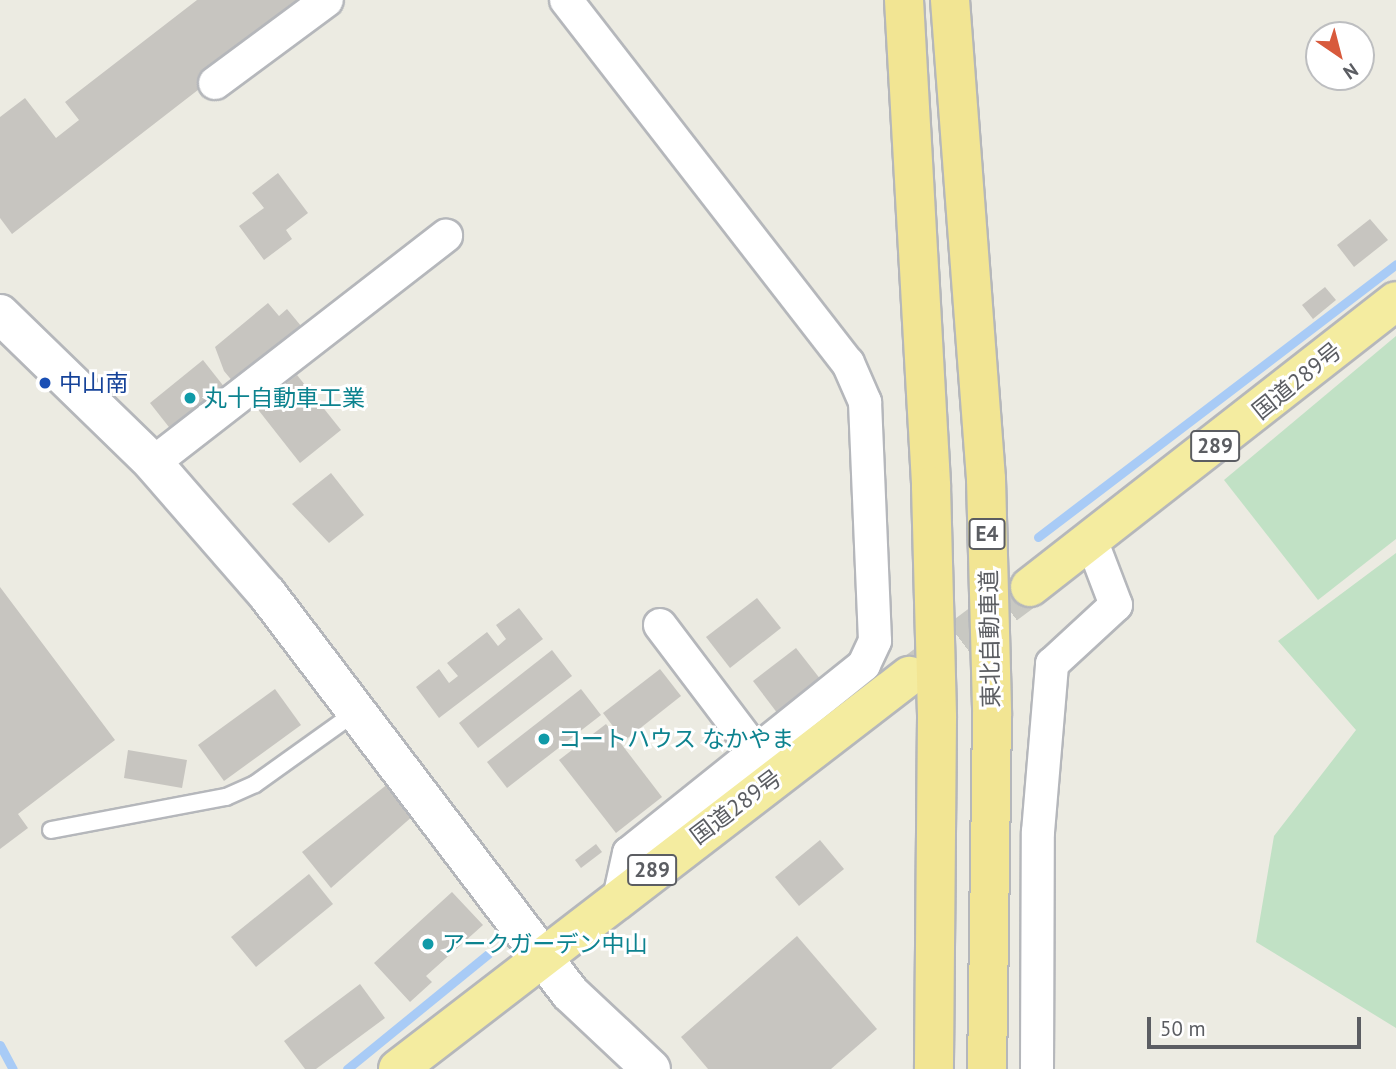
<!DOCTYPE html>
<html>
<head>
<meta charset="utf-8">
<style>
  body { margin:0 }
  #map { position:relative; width:1396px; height:1069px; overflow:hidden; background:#ecebe2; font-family:"PT Sans","Noto Sans JP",sans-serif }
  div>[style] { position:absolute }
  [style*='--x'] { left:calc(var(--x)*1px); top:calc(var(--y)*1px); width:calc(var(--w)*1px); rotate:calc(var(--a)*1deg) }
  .green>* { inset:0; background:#c1e1c5 }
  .stream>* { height:9px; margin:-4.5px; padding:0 4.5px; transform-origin:4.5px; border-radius:4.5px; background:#a8cbf6 }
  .building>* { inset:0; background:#c7c5c0 }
  .trunk-tunnel>* { height:38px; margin-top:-19px; transform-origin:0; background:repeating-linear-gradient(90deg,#c8c8c2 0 38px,transparent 0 57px) }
  .roads { filter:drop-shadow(2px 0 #b5b7bb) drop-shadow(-2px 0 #b5b7bb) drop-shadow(0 2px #b5b7bb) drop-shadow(0 -2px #b5b7bb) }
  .service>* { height:16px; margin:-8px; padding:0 8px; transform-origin:8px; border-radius:8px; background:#fff }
  .minor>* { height:32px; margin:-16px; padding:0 16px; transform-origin:16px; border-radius:16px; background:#fff }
  .tertiary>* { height:38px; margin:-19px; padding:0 19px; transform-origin:19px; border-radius:19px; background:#fff }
  .trunk>* { height:38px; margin:-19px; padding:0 19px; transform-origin:19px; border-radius:19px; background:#f4eca0 }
  .motorway>* { height:38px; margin:-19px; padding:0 19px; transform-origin:19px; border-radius:19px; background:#f2e593 }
  .dots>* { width:19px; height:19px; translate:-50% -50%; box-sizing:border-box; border:4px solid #fff; border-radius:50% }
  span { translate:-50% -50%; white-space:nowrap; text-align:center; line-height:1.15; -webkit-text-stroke:6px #fff; paint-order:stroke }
  .shield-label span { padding:2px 5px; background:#fff; border:2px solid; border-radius:5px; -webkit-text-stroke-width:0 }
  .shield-label { font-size:21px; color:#5b5d62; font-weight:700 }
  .street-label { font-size:23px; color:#5b5d62 }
  .transit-label { font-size:23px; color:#164399 }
  .left { translate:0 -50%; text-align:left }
  .culture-label { font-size:23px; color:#0d838f }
  .north { position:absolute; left:1305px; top:21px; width:70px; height:70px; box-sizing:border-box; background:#fff; border:2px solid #bdbec0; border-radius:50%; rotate:145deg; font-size:19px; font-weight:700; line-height:28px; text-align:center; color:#5b5d62 }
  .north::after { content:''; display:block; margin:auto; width:24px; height:32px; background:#d85a3c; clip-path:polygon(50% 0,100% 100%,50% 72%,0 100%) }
  .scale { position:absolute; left:1147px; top:1017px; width:214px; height:32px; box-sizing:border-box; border:4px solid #5b5d62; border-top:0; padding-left:9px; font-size:21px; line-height:24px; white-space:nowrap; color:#5b5d62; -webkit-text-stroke:5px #fff; paint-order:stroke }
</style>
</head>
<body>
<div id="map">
  <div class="green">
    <i style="clip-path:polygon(1396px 336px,1396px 539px,1318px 600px,1224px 480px)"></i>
    <i style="clip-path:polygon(1396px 553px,1396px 1028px,1256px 942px,1274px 836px,1356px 730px,1278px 641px)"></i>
  </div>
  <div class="stream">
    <i style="--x:1038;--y:537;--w:450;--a:-37.3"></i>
    <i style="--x:0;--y:1045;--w:27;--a:62"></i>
    <i style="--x:347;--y:1069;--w:182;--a:-39.2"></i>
  </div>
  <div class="building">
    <i style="clip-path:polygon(197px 0,314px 0,12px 234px,0 218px,0 117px,25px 98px,56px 138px,79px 120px,65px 102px)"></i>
    <i style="clip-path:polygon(278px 173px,308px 213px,286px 230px,292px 239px,264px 260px,239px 226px,264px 208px,252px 193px)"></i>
    <i style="clip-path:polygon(1370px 219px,1388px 240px,1354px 267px,1337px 245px)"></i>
    <i style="clip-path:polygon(1325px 287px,1336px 300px,1313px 319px,1302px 305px)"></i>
    <i style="clip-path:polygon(268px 303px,279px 316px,287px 309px,306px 332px,239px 389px,224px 371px,215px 347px)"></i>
    <i style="clip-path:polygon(203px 360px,229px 393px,176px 436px,150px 403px)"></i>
    <i style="clip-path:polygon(297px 375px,341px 430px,300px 463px,256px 407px)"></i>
    <i style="clip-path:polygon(331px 473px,364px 515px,329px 543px,292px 504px)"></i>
    <i style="clip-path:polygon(0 587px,115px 740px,18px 814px,28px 828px,0 849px)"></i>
    <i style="clip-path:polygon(757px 598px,781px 628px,730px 668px,706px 637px)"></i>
    <i style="clip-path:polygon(519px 608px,543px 639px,439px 718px,416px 687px,439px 669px,449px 683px,458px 676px,447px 663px,487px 632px,498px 646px,506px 639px,496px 625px)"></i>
    <i style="clip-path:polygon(796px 648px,821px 680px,778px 714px,753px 681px)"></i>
    <i style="clip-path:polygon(552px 650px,572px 676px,478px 748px,459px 723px)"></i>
    <i style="clip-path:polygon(660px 669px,681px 696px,624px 741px,603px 713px)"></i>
    <i style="clip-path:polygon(275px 689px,301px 725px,224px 781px,198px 745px)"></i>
    <i style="clip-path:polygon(581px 689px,601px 715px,507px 788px,487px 762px)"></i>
    <i style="clip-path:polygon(606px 724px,662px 797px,616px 833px,559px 760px)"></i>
    <i style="clip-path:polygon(128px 750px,187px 760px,182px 788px,124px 778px)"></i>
    <i style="clip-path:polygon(389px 783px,414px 815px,331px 888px,302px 852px)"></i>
    <i style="clip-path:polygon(820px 840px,844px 869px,799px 906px,775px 877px)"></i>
    <i style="clip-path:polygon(596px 844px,602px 852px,581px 868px,575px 860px)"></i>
    <i style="clip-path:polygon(309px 874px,333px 904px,256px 967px,231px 937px)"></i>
    <i style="clip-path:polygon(452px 892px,483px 925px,426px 976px,432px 982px,410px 1002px,374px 963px)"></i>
    <i style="clip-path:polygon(797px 936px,877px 1029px,831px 1069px,708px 1069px,681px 1037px)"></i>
    <i style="clip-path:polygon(360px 984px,385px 1018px,316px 1069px,305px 1069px,284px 1041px)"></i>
  </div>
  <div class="trunk-tunnel">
    <i style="--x:914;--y:673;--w:144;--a:-36.6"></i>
  </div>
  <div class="roads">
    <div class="service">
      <i style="--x:51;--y:830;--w:178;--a:-10.7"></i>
      <i style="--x:226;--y:797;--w:32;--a:-24"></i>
      <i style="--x:255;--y:784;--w:124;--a:-35.5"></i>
    </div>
    <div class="minor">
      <i style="--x:566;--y:0;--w:460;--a:52.2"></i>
      <i style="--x:848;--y:363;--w:43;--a:66.4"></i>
      <i style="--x:865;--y:402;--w:239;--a:87.6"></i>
      <i style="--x:875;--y:641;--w:26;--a:115"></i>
      <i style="--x:864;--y:665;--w:301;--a:141.3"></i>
      <i style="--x:629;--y:853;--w:42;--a:102.4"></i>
      <i style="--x:215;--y:83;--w:139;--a:-36.5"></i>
      <i style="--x:153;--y:463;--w:371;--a:-37.8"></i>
      <i style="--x:660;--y:625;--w:159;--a:52.9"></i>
      <i style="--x:1037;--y:1069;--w:237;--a:-89.8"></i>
      <i style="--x:1038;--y:832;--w:169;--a:-85.2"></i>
      <i style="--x:1052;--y:664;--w:87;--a:-42.7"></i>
      <i style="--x:1116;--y:605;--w:67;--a:-110.9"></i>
    </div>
    <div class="tertiary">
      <i style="--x:0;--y:314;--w:214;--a:44.2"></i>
      <i style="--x:153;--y:463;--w:174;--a:49"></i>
      <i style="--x:267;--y:594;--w:501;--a:52.79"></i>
      <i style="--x:570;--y:993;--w:111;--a:43.2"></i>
    </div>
    <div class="trunk">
      <i style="--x:1030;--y:587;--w:464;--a:-38"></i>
      <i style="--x:398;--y:1069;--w:645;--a:-37.56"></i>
    </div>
    <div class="motorway">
      <i style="--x:904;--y:0;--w:487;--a:86.8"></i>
      <i style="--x:931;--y:486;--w:232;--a:88.5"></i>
      <i style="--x:937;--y:718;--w:351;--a:90.5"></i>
      <i style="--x:950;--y:0;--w:480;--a:85.7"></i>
      <i style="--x:986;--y:479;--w:236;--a:88.5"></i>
      <i style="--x:992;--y:715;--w:354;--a:90.8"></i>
    </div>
  </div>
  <div class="dots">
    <i style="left:45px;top:383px;background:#1a4fb4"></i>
    <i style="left:190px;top:398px;background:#0f9aa8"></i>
    <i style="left:544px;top:739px;background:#0f9aa8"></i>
    <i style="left:428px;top:944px;background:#0f9aa8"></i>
  </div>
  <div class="shield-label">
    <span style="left:1215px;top:446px">289</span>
    <span style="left:987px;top:534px">E4</span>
    <span style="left:652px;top:870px">289</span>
  </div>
  <div class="street-label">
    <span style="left:1297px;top:381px;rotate:-39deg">国道289号</span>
    <span style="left:990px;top:639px;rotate:-91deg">東北自動車道</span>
    <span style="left:736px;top:807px;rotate:-37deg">国道289号</span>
  </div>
  <div class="transit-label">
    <span class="left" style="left:59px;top:383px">中山南</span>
  </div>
  <div class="culture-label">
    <span class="left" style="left:204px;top:398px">丸十自動車工業</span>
    <span class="left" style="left:558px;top:739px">コートハウス なかやま</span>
    <span class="left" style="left:442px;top:944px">アークガーデン中山</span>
  </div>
  <div class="north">N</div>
  <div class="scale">50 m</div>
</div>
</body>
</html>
